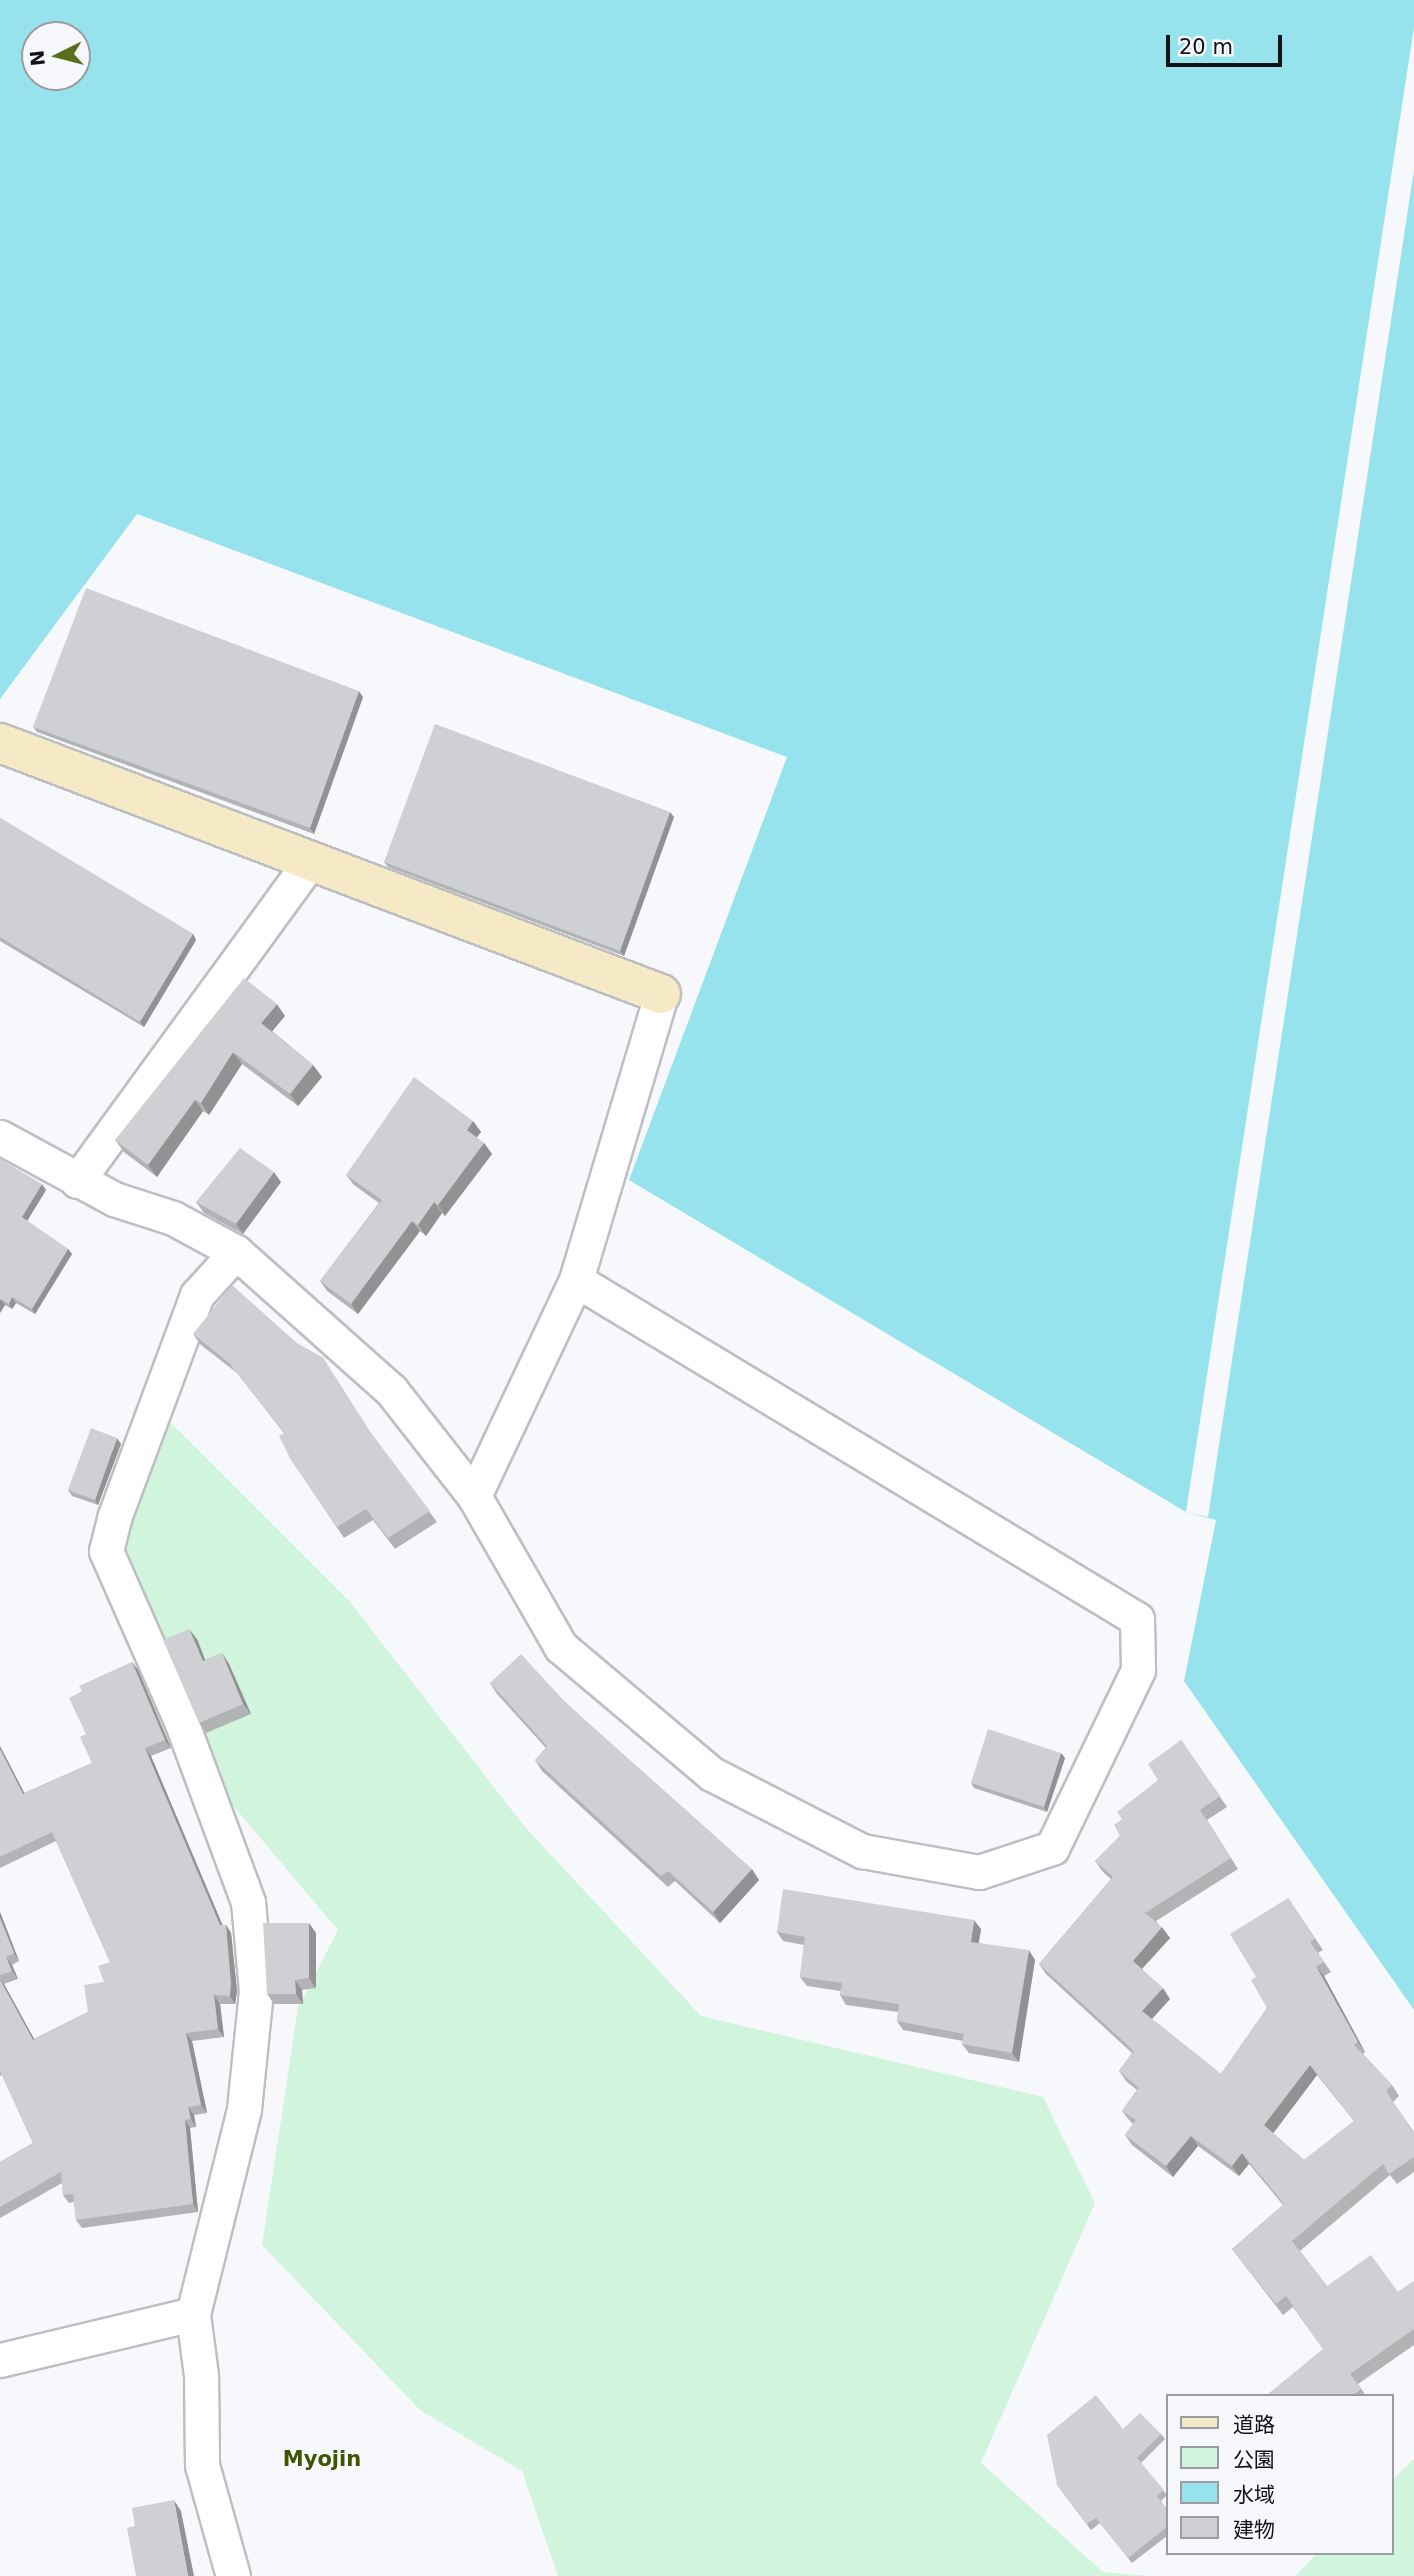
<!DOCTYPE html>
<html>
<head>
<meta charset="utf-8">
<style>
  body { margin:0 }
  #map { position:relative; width:1414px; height:2576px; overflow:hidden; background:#f6f8fb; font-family:"DejaVu Sans","Noto Sans JP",sans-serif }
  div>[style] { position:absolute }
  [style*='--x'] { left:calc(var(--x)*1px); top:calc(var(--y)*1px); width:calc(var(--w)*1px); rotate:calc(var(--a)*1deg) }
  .green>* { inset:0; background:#d1f5dc }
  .water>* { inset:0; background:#97e3ed }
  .pier>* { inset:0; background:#f6f8fb }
  .roads { filter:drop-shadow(2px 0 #bdbfc2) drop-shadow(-2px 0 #bdbfc2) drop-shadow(0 2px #bdbfc2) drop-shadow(0 -2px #bdbfc2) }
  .street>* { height:33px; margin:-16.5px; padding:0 16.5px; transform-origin:16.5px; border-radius:16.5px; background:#fff }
  .secondary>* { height:38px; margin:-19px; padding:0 19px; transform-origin:19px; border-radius:19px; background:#f6e9c5 }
  .wall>* { inset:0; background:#b1b3b5 }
  .shaded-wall>* { inset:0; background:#909294 }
  .building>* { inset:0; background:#ced0d3 }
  span { translate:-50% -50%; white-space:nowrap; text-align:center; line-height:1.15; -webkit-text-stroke:6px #f6f8fb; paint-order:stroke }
  .neighbourhood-label { font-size:21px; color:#425402; font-weight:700 }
  .legend { position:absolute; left:1166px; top:2394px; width:228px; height:161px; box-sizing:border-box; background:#f6f8fb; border:2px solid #9b9c9f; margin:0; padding:9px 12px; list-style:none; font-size:21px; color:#131315 }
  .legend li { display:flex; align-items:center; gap:14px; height:35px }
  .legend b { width:35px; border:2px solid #9b9c9f }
  .north { position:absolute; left:21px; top:21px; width:70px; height:70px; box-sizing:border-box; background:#f6f8fb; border:2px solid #9b9c9f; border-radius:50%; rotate:264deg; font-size:19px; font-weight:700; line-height:28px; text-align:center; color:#131315 }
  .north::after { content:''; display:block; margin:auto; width:24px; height:32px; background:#5a6e1d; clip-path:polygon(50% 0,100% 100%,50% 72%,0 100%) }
  .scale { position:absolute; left:1166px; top:35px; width:116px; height:32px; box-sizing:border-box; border:4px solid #131315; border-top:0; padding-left:9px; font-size:21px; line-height:24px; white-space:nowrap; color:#131315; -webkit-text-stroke:5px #f6f8fb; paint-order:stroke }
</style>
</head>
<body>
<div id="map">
  <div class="green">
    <i style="clip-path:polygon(153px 1405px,350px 1602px,525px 1827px,701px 2016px,1043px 2097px,1095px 2203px,981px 2463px,1103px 2572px,1148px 2576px,558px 2576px,522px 2471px,420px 2410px,262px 2245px,298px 2008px,338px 1930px,230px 1802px,118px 1556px)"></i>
    <i style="clip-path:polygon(1414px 2459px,1414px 2576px,1295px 2576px,1318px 2553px,1391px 2553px,1391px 2481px)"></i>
  </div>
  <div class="water">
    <i style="clip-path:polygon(evenodd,0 0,1414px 0,1414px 2010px,1184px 1681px,1216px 1520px,1186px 1512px,629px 1180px,787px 757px,137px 514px,0 699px,0 0,35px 35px,77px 35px,77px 77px,35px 77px,35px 35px)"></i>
  </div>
  <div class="pier">
    <i style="clip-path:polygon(1414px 27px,1414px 170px,1208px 1517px,1186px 1512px)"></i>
  </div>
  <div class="roads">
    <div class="street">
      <i style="--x:0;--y:1137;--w:130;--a:28.5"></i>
      <i style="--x:114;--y:1199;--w:62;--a:17.9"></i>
      <i style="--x:173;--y:1218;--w:72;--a:28.4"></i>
      <i style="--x:236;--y:1252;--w:208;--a:41.7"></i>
      <i style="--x:391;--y:1390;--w:135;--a:51.9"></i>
      <i style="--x:474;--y:1496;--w:174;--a:60.1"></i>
      <i style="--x:561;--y:1647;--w:197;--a:40.1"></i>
      <i style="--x:712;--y:1774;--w:169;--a:27.2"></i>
      <i style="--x:862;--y:1851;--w:119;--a:10.2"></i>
      <i style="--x:979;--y:1872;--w:77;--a:-18.2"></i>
      <i style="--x:1052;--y:1848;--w:198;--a:-64.2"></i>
      <i style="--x:1138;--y:1670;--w:51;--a:-91.1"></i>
      <i style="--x:1137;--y:1619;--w:655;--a:-148.86"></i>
      <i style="--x:77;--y:1181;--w:392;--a:-53.9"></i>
      <i style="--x:474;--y:1496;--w:239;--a:-64.7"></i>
      <i style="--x:576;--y:1280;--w:298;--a:-73.4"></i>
      <i style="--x:0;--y:2360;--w:198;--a:-13.4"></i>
      <i style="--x:233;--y:2576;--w:115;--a:-105.6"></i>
      <i style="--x:202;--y:2465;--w:90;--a:-90.6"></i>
      <i style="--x:201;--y:2375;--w:62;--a:-97.5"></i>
      <i style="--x:193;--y:2314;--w:211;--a:-76"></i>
      <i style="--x:244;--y:2109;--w:119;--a:-84.2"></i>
      <i style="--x:256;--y:1991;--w:89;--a:-95.1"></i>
      <i style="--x:248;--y:1902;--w:193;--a:-110.3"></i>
      <i style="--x:181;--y:1721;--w:186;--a:-113.8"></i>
      <i style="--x:106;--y:1551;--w:34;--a:-76"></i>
      <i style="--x:114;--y:1518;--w:238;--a:-69.6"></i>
      <i style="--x:197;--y:1295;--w:58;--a:-47.8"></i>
    </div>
    <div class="secondary">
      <i style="--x:0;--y:743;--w:707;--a:20.79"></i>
    </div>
  </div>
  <div class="wall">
    <i style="clip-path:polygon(363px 697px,314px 834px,37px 732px,33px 727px)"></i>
    <i style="clip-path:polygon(674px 817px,624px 956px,388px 867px,384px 862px)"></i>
    <i style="clip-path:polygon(0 818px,193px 934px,196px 940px,144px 1027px,0 941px)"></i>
    <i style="clip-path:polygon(285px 1016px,272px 1031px,313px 1065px,322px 1077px,298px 1106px,242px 1064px,209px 1115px,203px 1111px,157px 1177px,124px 1152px,115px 1140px)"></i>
    <i style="clip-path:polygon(473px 1121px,481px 1132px,476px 1138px,484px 1143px,492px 1154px,445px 1216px,442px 1213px,426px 1236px,420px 1231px,358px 1314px,327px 1291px,320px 1281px,379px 1203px,354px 1185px,346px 1175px)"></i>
    <i style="clip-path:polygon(0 1159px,46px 1190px,27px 1221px,68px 1249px,72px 1254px,35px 1314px,16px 1303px,12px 1309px,5px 1305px,0 1313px)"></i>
    <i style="clip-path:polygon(281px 1182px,243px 1234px,204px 1213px,196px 1202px)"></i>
    <i style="clip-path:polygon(193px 1334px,298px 1344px,323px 1358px,372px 1435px,437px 1522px,395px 1549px,373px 1520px,344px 1538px,290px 1458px,284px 1433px,237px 1373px,201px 1345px)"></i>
    <i style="clip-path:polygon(121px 1444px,98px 1505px,72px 1496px,68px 1490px)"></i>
    <i style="clip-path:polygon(197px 1639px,205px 1660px,222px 1653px,229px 1664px,251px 1714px,206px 1733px,199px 1723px)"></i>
    <i style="clip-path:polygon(132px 1662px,138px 1670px,171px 1748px,151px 1756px,222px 1925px,226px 1925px,231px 1933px,237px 1991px,235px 2004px,220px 2004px,224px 2037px,192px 2041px,207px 2113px,194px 2115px,196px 2127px,190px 2128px,198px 2212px,82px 2228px,76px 2220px,74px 2202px,69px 2203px,63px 2195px,62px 2183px,0 2218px,0 2162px,33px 2143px,2px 2075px,0 2076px,0 1912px,19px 1961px,12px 1965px,18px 1979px,4px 1984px,34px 2039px,88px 2012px,104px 1982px,110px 1962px,56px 1841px,0 1868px,0 1746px,24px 1793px,92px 1763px,86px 1734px,82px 1691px)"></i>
    <i style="clip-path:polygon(490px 1683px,565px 1702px,759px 1880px,720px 1923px,675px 1881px,668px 1887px,542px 1771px,535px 1760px,546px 1748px,497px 1694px)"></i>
    <i style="clip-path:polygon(evenodd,1181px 1740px,1227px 1807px,1207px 1820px,1238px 1869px,1156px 1921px,1170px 1938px,1142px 1969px,1170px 1999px,1152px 2019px,1221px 2074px,1267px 2008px,1256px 1977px,1288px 1898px,1323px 1950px,1318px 1953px,1331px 1972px,1324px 1976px,1365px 2052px,1363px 2054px,1392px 2085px,1399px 2096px,1393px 2102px,1414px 2132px,1414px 2172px,1397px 2184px,1390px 2175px,1300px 2251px,1327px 2286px,1398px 2292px,1414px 2281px,1414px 2345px,1358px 2384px,1366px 2396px,1269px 2396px,1323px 2349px,1293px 2307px,1283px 2315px,1232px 2249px,1283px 2205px,1249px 2164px,1239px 2176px,1198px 2146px,1173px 2177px,1132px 2145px,1125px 2135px,1133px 2124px,1130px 2121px,1122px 2111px,1137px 2090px,1127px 2082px,1119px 2071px,1132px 2053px,1046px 1974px,1039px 1964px,1111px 1879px,1103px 1872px,1095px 1861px,1120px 1836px,1122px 1819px,1158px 1780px,1181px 1740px,1317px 2075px,1354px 2121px,1304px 2160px,1273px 2133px,1317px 2075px)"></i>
    <i style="clip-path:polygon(1061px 1753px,1065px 1758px,1047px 1812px,974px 1788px,971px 1783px)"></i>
    <i style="clip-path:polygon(981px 1929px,979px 1943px,1035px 1960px,1019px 2062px,969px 2053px,962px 2044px,963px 2041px,903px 2030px,897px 2021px,898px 2012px,846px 2005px,840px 1995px,841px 1991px,807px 1986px,800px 1977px,804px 1945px,783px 1941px,777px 1932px)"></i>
    <i style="clip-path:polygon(316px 1933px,316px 1988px,302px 1990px,303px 2004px,274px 2004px,267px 1994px)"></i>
    <i style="clip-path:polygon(1123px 2429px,1161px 2434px,1165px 2439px,1141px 2463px,1167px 2495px,1161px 2501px,1167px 2509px,1167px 2536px,1132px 2563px,1100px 2523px,1091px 2530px,1057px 2485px)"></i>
  </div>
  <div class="shaded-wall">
    <i style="clip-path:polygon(359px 691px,363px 697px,314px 834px,310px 828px)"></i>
    <i style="clip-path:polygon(670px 812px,674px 817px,624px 956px,620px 951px)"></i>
    <i style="clip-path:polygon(193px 934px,196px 940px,144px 1027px,140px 1022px)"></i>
    <i style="clip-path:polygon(277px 1004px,285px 1016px,269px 1035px,261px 1023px)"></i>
    <i style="clip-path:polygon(233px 1052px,242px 1064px,209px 1115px,201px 1103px)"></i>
    <i style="clip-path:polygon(313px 1065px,322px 1077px,298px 1106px,290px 1094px)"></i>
    <i style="clip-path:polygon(195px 1100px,203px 1111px,157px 1177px,148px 1165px)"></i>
    <i style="clip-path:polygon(473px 1121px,481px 1132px,474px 1141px,467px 1130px)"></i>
    <i style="clip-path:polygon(484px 1143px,492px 1154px,445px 1216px,438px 1205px)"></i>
    <i style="clip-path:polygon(274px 1172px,281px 1182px,243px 1234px,236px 1224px)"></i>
    <i style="clip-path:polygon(42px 1184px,46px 1190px,26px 1223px,22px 1217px)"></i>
    <i style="clip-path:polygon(434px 1202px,442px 1213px,426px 1236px,418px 1225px)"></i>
    <i style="clip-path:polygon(412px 1221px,420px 1231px,358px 1314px,351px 1304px)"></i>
    <i style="clip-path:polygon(68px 1249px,72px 1254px,35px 1314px,32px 1309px)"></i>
    <i style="clip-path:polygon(12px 1297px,16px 1303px,12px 1309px,9px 1304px)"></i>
    <i style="clip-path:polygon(1px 1299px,5px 1305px,0 1313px,0 1301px)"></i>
    <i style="clip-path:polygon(117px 1438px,121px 1444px,98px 1505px,95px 1500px)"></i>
    <i style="clip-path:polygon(189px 1629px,197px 1639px,210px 1672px,203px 1661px)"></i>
    <i style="clip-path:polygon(222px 1653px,229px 1664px,251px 1714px,243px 1704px)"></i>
    <i style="clip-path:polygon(132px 1662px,138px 1670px,171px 1748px,165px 1740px)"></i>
    <i style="clip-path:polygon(0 1746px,29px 1802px,23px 1794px,0 1749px)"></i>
    <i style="clip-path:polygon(145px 1748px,151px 1756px,226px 1933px,220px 1925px)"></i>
    <i style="clip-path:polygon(1061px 1753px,1065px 1758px,1047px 1812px,1044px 1807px)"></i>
    <i style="clip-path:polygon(752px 1869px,759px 1880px,720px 1923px,713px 1912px)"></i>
    <i style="clip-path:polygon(0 1912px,19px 1961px,14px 1953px,0 1918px)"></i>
    <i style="clip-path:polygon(974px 1920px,981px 1929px,977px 1951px,971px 1942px)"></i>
    <i style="clip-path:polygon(309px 1923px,316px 1933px,316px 1988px,309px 1978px)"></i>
    <i style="clip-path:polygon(226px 1925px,231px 1933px,237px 1991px,235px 2004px,230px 1996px)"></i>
    <i style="clip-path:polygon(1162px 1927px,1170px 1938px,1140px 1971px,1133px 1961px)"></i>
    <i style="clip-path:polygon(1029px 1950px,1035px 1960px,1019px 2062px,1012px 2053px)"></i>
    <i style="clip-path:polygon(6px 1957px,12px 1965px,18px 1979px,12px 1971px)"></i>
    <i style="clip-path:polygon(1316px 1966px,1324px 1976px,1365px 2052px,1358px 2042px)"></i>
    <i style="clip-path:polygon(0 1979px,4px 1984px,39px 2048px,33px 2040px)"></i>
    <i style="clip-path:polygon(295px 1980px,302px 1990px,303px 2004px,296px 1994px)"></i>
    <i style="clip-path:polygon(1163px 1988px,1170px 1999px,1150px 2021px,1142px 2011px)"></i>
    <i style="clip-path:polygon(214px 1995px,220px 2004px,224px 2037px,218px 2029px)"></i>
    <i style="clip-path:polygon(186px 2033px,192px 2041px,207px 2113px,201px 2105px)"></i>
    <i style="clip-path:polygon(1310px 2065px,1317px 2075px,1272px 2135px,1264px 2125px)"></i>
    <i style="clip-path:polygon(188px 2107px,194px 2115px,196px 2127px,191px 2119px)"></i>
    <i style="clip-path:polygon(185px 2120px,190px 2128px,198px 2212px,193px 2204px)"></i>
    <i style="clip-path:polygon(1191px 2136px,1198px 2146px,1173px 2177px,1166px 2166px)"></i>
    <i style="clip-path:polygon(1242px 2153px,1249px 2164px,1239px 2176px,1232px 2166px)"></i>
    <i style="clip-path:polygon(174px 2500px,181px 2511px,194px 2576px,188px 2576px)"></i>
  </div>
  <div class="building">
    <i style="clip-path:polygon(86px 588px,359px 691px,310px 828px,33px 727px)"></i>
    <i style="clip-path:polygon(435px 724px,670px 812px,620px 951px,384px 862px)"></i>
    <i style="clip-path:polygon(0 818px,193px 934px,140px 1022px,0 937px)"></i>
    <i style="clip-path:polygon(244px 978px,277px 1004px,261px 1023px,313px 1065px,290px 1094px,233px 1052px,201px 1103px,195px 1100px,148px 1165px,115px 1140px)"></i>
    <i style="clip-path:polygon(414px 1077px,473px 1121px,467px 1130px,484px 1143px,438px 1205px,434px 1202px,418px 1225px,412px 1221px,351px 1304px,320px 1281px,382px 1200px,346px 1175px)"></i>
    <i style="clip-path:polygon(240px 1148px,274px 1172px,236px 1224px,196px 1202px)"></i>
    <i style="clip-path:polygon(0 1159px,42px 1184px,22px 1217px,68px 1249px,32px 1309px,12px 1297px,9px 1304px,1px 1299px,0 1301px)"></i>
    <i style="clip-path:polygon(232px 1285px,298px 1344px,323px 1358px,368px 1429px,430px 1511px,388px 1538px,366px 1509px,337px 1527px,290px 1458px,279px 1436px,285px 1433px,229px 1363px,193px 1334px)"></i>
    <i style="clip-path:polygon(91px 1428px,117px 1438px,95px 1500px,68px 1490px)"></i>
    <i style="clip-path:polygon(189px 1629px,203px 1661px,222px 1653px,243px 1704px,199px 1723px,163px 1640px)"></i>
    <i style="clip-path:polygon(521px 1654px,565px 1702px,752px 1869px,713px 1912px,668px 1871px,661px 1876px,535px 1760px,547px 1746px,490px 1683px)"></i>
    <i style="clip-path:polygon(132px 1662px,165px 1740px,145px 1748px,220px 1925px,226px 1925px,231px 1983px,230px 1996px,214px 1995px,218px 2029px,186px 2033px,201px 2105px,188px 2107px,191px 2119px,185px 2120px,193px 2204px,76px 2220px,73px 2194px,63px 2195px,61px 2172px,0 2207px,0 2162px,33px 2143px,0 2071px,0 1980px,33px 2040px,88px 2012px,84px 1985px,104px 1982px,98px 1966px,110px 1962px,52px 1832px,0 1857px,0 1749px,23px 1794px,92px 1763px,80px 1737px,86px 1734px,69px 1698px,82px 1691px,79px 1686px)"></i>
    <i style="clip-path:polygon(988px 1729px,1061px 1753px,1044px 1807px,971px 1783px)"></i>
    <i style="clip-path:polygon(evenodd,1181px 1740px,1220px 1796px,1200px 1810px,1231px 1858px,1145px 1913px,1162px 1927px,1133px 1961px,1163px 1988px,1142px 2011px,1221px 2074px,1267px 2008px,1251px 1980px,1256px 1977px,1230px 1934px,1288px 1898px,1315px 1939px,1310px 1942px,1324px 1962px,1316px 1966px,1358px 2042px,1354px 2045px,1392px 2085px,1386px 2091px,1414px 2133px,1414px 2157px,1389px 2174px,1383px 2164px,1292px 2241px,1327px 2286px,1371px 2255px,1398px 2292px,1414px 2281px,1414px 2329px,1350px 2374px,1361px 2389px,1352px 2396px,1269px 2396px,1268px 2394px,1323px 2349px,1286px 2296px,1276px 2304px,1232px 2249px,1284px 2204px,1242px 2153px,1232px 2166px,1191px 2136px,1166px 2166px,1125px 2135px,1136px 2120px,1122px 2111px,1139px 2088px,1119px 2071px,1134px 2051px,1039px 1964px,1113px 1877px,1095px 1861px,1120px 1836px,1114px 1825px,1122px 1819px,1117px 1812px,1158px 1780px,1148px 1764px,1181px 1740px,1310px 2065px,1354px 2121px,1304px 2160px,1264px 2125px,1310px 2065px)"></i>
    <i style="clip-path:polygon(783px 1889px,974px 1920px,971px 1942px,1029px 1950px,1012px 2053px,962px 2044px,964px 2034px,897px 2021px,899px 2004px,840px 1995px,842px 1983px,800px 1977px,805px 1937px,777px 1932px)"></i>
    <i style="clip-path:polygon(0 1918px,14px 1953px,6px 1957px,12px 1971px,0 1975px)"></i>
    <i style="clip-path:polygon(263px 1923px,309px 1923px,309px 1978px,295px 1980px,296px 1994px,267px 1994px)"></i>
    <i style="clip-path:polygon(1096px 2395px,1123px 2429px,1140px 2413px,1161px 2434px,1137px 2458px,1164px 2490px,1157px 2496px,1167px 2509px,1167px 2527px,1128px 2558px,1096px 2518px,1087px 2524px,1057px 2485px,1047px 2435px)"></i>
    <i style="clip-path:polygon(174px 2500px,188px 2576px,136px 2576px,127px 2528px,135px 2526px,132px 2508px)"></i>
  </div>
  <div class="neighbourhood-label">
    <span style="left:322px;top:2459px">Myojin</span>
  </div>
  <ul class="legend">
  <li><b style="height:9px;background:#f6e9c5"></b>道路</li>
  <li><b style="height:19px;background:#d1f5dc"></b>公園</li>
  <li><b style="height:19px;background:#97e3ed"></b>水域</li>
  <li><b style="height:19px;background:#ced0d3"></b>建物</li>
  </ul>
  <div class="north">N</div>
  <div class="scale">20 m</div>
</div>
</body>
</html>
